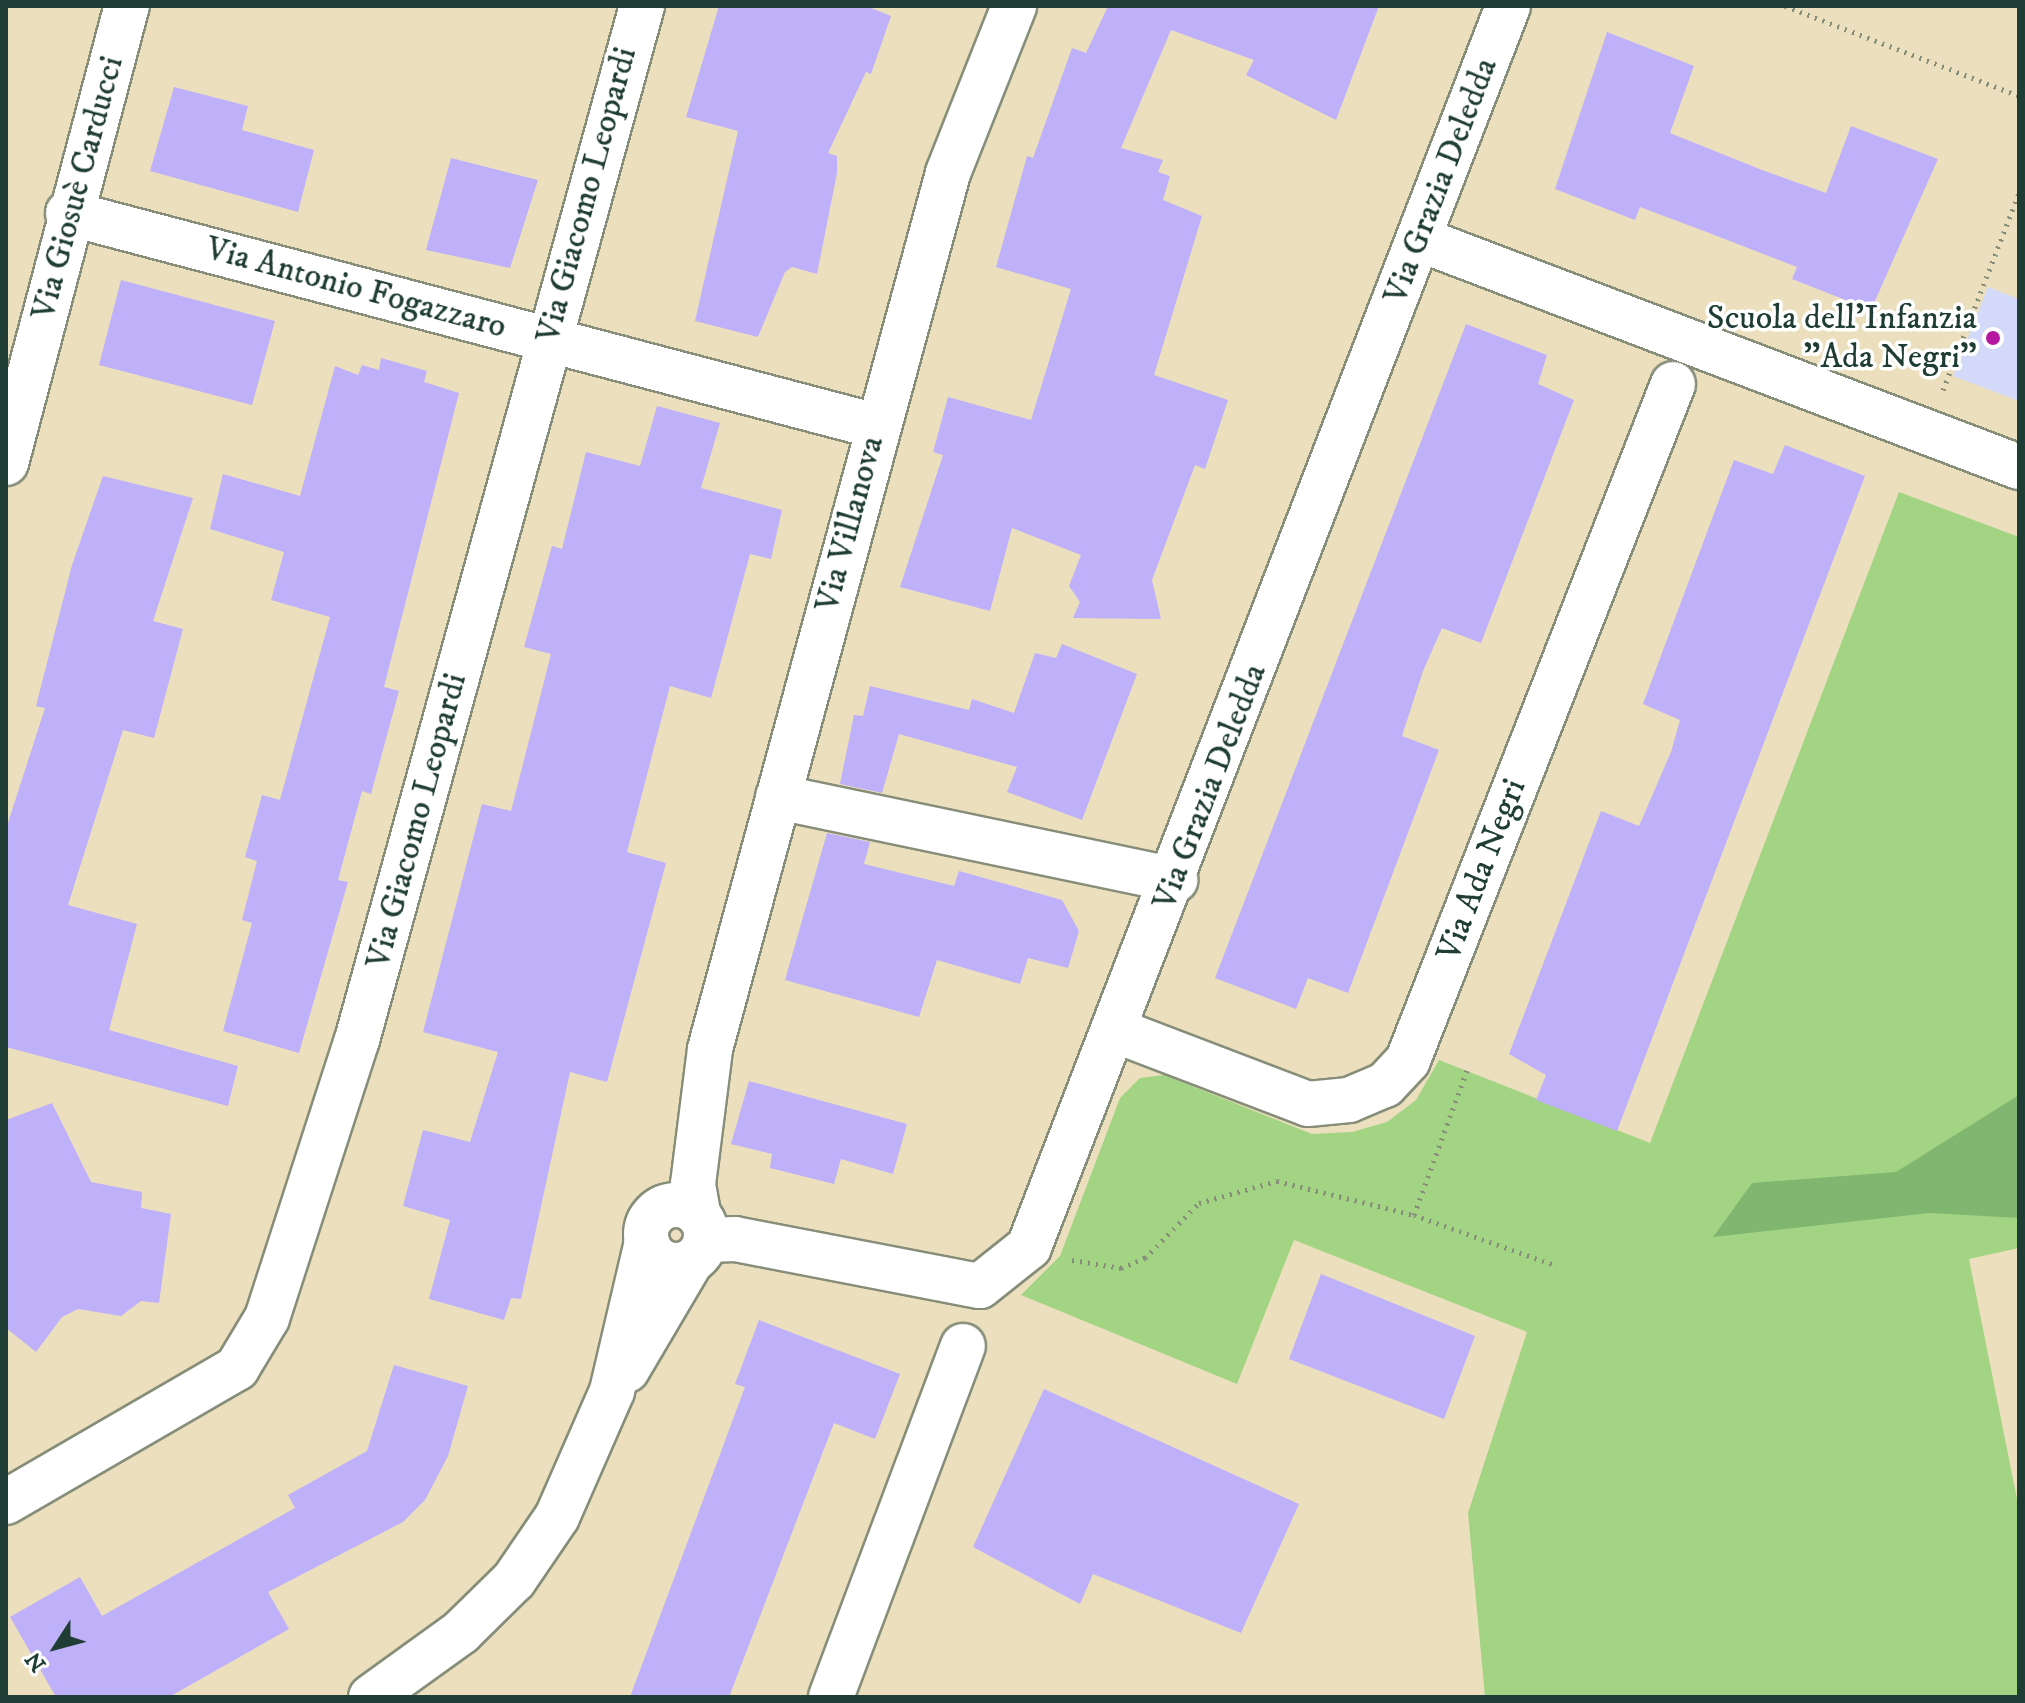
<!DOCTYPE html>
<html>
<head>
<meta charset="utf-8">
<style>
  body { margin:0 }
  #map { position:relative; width:2025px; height:1703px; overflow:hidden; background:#ecdfbe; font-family:"IM FELL DW Pica",serif }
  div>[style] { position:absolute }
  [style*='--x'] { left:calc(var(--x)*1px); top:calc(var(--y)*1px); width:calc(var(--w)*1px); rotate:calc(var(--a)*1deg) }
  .built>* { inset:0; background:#d2d9f9 }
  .green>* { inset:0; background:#a2d483 }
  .forest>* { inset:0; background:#81b671 }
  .building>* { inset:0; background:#beb0f9 }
  .path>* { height:5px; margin-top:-2.5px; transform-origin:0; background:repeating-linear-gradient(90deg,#868e79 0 2px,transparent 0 8px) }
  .roads { filter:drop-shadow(2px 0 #868e79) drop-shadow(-2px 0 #868e79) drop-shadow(0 2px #868e79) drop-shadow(0 -2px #868e79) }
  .minor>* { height:44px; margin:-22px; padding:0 22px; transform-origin:22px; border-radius:22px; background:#fff }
  .minor>.ring { margin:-22px; padding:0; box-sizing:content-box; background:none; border:44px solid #fff; border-radius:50% }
  .dots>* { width:22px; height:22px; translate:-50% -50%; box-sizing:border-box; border:4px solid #fff; border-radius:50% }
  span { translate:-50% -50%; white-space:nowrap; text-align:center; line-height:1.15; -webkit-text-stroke:7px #fff; paint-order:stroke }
  .street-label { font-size:34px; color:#1f3d34 }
  .poi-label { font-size:34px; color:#1f3d34 }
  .right { translate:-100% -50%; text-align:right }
  .frame { position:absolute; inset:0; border:8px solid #1f3d34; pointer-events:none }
  .north { position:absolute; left:16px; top:1607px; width:80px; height:80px; -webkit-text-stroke:6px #fff; paint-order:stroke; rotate:234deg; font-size:22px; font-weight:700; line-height:32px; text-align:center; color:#1f3d34 }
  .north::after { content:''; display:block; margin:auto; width:28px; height:36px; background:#1f3d34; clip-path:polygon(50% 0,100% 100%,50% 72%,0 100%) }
</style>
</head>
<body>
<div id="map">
  <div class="built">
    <i style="clip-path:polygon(1988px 287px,2019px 299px,2019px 401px,1953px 376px)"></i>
  </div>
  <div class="green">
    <i style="clip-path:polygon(1899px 492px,2019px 537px,2019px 1248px,1969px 1259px,2019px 1509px,2019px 1697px,1485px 1697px,1468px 1513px,1527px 1332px,1294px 1240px,1237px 1384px,1021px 1295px,1060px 1256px,1120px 1098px,1140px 1078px,1164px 1075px,1312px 1134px,1352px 1132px,1387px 1122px,1416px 1100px,1439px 1060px,1650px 1143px)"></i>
  </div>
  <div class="forest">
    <i style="clip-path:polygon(2019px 1095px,2019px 1218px,1929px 1213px,1713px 1237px,1752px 1183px,1896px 1172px)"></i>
  </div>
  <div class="building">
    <i style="clip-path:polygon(719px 6px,866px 6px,891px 16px,871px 74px,866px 72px,828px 153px,837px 156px,837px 173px,817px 274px,792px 267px,785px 272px,758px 337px,695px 321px,738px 131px,686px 117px)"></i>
    <i style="clip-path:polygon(1108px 6px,1379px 6px,1336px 120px,1246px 75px,1254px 60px,1171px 30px,1121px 148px,1163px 160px,1158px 172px,1170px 176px,1163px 200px,1202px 216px,1154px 375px,1228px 400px,1205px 469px,1195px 465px,1152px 580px,1161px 619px,1073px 618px,1080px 602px,1069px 586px,1081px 555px,1012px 528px,990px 611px,900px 587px,943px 455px,933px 452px,948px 397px,1031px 420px,1071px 289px,996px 267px,1027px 156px,1033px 158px,1072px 48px,1086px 53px)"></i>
    <i style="clip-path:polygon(1607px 32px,1694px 66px,1670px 133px,1762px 170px,1826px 193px,1851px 126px,1938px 159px,1871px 310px,1792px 279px,1797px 267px,1704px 231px,1640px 207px,1635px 220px,1555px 189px)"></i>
    <i style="clip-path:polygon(174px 87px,248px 106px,242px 130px,314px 150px,298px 212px,150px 171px)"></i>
    <i style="clip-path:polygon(451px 158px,538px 180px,510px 268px,426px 250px)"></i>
    <i style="clip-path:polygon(121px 280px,275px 321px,252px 405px,99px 365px)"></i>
    <i style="clip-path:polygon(1466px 324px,1547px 355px,1538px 384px,1574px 400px,1481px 643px,1442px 628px,1423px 671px,1402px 736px,1439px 750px,1348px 993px,1308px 978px,1296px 1009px,1215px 978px)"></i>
    <i style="clip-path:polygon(381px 358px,427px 371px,424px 382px,459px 393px,384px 687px,399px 691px,371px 794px,362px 791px,338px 880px,348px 882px,299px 1053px,223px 1031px,252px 923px,242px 920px,257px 861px,245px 857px,262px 795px,280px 800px,330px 617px,271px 600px,284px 552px,210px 529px,223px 474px,300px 496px,335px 366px,358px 375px,362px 365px,379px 370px)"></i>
    <i style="clip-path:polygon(657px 406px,720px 423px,701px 488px,782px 510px,771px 559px,750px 554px,711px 698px,670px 686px,627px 852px,666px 863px,607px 1082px,570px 1072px,521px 1299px,511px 1298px,504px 1320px,429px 1299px,450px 1220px,403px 1206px,423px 1130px,470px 1142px,498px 1052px,423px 1032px,482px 804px,511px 811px,551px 654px,524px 647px,552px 546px,562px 549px,586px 452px,640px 466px)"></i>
    <i style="clip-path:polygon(1785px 445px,1865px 476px,1617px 1131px,1536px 1100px,1546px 1075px,1509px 1054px,1601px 811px,1639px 826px,1671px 752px,1680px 720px,1643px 704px,1734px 460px,1773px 474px)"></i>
    <i style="clip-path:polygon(103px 476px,193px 498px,153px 621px,183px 629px,154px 738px,123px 730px,68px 905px,137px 924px,109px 1030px,238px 1066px,228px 1106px,6px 1047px,6px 829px,45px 708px,36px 706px,72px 565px)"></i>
    <i style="clip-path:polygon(1062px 644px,1137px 674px,1082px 820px,1007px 792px,1017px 767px,899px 734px,882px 793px,840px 784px,854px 715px,863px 716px,870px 686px,969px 710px,972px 699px,1014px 713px,1035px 653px,1056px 658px)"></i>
    <i style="clip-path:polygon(827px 833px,870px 842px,864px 864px,954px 886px,959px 871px,1062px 900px,1079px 931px,1068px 968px,1028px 958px,1020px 984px,937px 960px,919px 1017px,785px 980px)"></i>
    <i style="clip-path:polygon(749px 1081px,907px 1124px,893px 1174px,841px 1159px,834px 1184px,770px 1168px,772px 1154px,731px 1144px)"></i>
    <i style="clip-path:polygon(52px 1103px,91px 1182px,142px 1192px,141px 1208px,171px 1214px,159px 1303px,141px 1301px,121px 1316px,78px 1309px,62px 1317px,36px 1352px,6px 1328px,6px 1120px)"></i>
    <i style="clip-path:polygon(1321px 1274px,1475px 1336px,1444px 1419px,1289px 1359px)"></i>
    <i style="clip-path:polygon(759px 1320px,900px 1374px,875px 1439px,834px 1423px,729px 1697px,630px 1697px,745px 1387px,735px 1384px)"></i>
    <i style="clip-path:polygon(394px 1365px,468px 1386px,448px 1456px,425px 1500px,403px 1522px,268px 1592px,289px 1629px,169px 1697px,56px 1697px,10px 1617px,80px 1577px,102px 1616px,295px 1508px,288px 1495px,367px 1451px)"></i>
    <i style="clip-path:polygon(1044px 1389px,1299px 1504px,1241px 1633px,1093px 1574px,1080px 1604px,973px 1547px)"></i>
  </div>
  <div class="path">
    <i style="--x:1785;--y:6;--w:251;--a:21"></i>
    <i style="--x:1943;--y:390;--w:211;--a:-68.9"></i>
    <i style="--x:1414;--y:1215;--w:154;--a:-69.9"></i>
    <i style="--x:1072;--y:1260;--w:50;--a:9.3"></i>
    <i style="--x:1121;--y:1268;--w:26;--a:-23"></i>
    <i style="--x:1145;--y:1258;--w:77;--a:-45.5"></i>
    <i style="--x:1199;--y:1203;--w:81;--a:-15.8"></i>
    <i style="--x:1277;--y:1181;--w:141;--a:13.9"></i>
    <i style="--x:1414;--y:1215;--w:152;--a:19.6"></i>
  </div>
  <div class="roads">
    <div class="minor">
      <i style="--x:68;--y:213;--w:836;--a:14.77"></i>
      <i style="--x:1419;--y:239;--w:642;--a:20.81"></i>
      <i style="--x:6;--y:463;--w:473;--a:-75.2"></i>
      <i style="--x:778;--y:797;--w:406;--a:11.8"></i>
      <i style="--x:1117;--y:1031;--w:204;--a:20.9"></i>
      <i style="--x:1308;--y:1104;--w:41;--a:-5.6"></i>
      <i style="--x:1349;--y:1100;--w:39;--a:-23"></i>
      <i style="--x:1385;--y:1085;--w:34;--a:-47"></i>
      <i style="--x:1408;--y:1060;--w:726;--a:-68.59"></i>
      <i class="ring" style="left:646px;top:1205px;width:16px;height:16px"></i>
      <i style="--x:698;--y:1213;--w:29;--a:-100"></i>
      <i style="--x:693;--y:1184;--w:136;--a:-82.8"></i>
      <i style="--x:710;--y:1049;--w:908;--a:-74.8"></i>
      <i style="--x:948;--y:173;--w:180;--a:-68.4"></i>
      <i style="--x:707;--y:1240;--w:28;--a:-2"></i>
      <i style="--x:735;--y:1239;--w:249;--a:10.9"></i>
      <i style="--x:980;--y:1286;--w:63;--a:-38.5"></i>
      <i style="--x:1029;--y:1247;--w:1330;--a:-68.89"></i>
      <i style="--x:627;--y:1370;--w:124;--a:-59.5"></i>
      <i style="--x:6;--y:1502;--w:267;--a:-30.1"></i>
      <i style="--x:237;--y:1368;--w:58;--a:-59"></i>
      <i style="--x:267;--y:1318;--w:292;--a:-72.1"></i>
      <i style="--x:357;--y:1040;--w:1073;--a:-74.59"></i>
      <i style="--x:371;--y:1697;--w:111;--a:-35.8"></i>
      <i style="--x:461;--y:1632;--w:74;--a:-44.5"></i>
      <i style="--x:514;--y:1580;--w:76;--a:-55.7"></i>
      <i style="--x:557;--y:1517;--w:137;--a:-66.4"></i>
      <i style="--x:612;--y:1391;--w:153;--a:-76.8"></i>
      <i style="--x:831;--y:1697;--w:375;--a:-69.4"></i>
    </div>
  </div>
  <div class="dots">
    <i style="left:1993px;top:338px;background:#b5179e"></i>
  </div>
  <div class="street-label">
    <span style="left:1441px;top:181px;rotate:-69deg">Via Grazia Deledda</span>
    <span style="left:78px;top:188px;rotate:-75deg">Via Giosuè Carducci</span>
    <span style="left:587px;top:195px;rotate:-75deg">Via Giacomo Leopardi</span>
    <span style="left:356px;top:288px;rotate:15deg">Via Antonio Fogazzaro</span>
    <span style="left:850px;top:524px;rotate:-75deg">Via Villanova</span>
    <span style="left:1210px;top:787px;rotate:-69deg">Via Grazia Deledda</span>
    <span style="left:417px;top:821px;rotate:-75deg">Via Giacomo Leopardi</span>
    <span style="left:1482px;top:870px;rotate:-69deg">Via Ada Negri</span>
  </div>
  <div class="poi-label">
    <span class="right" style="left:1977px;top:338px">Scuola dell’Infanzia<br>"Ada Negri"</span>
  </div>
  <div class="frame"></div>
  <div class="north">N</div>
</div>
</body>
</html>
